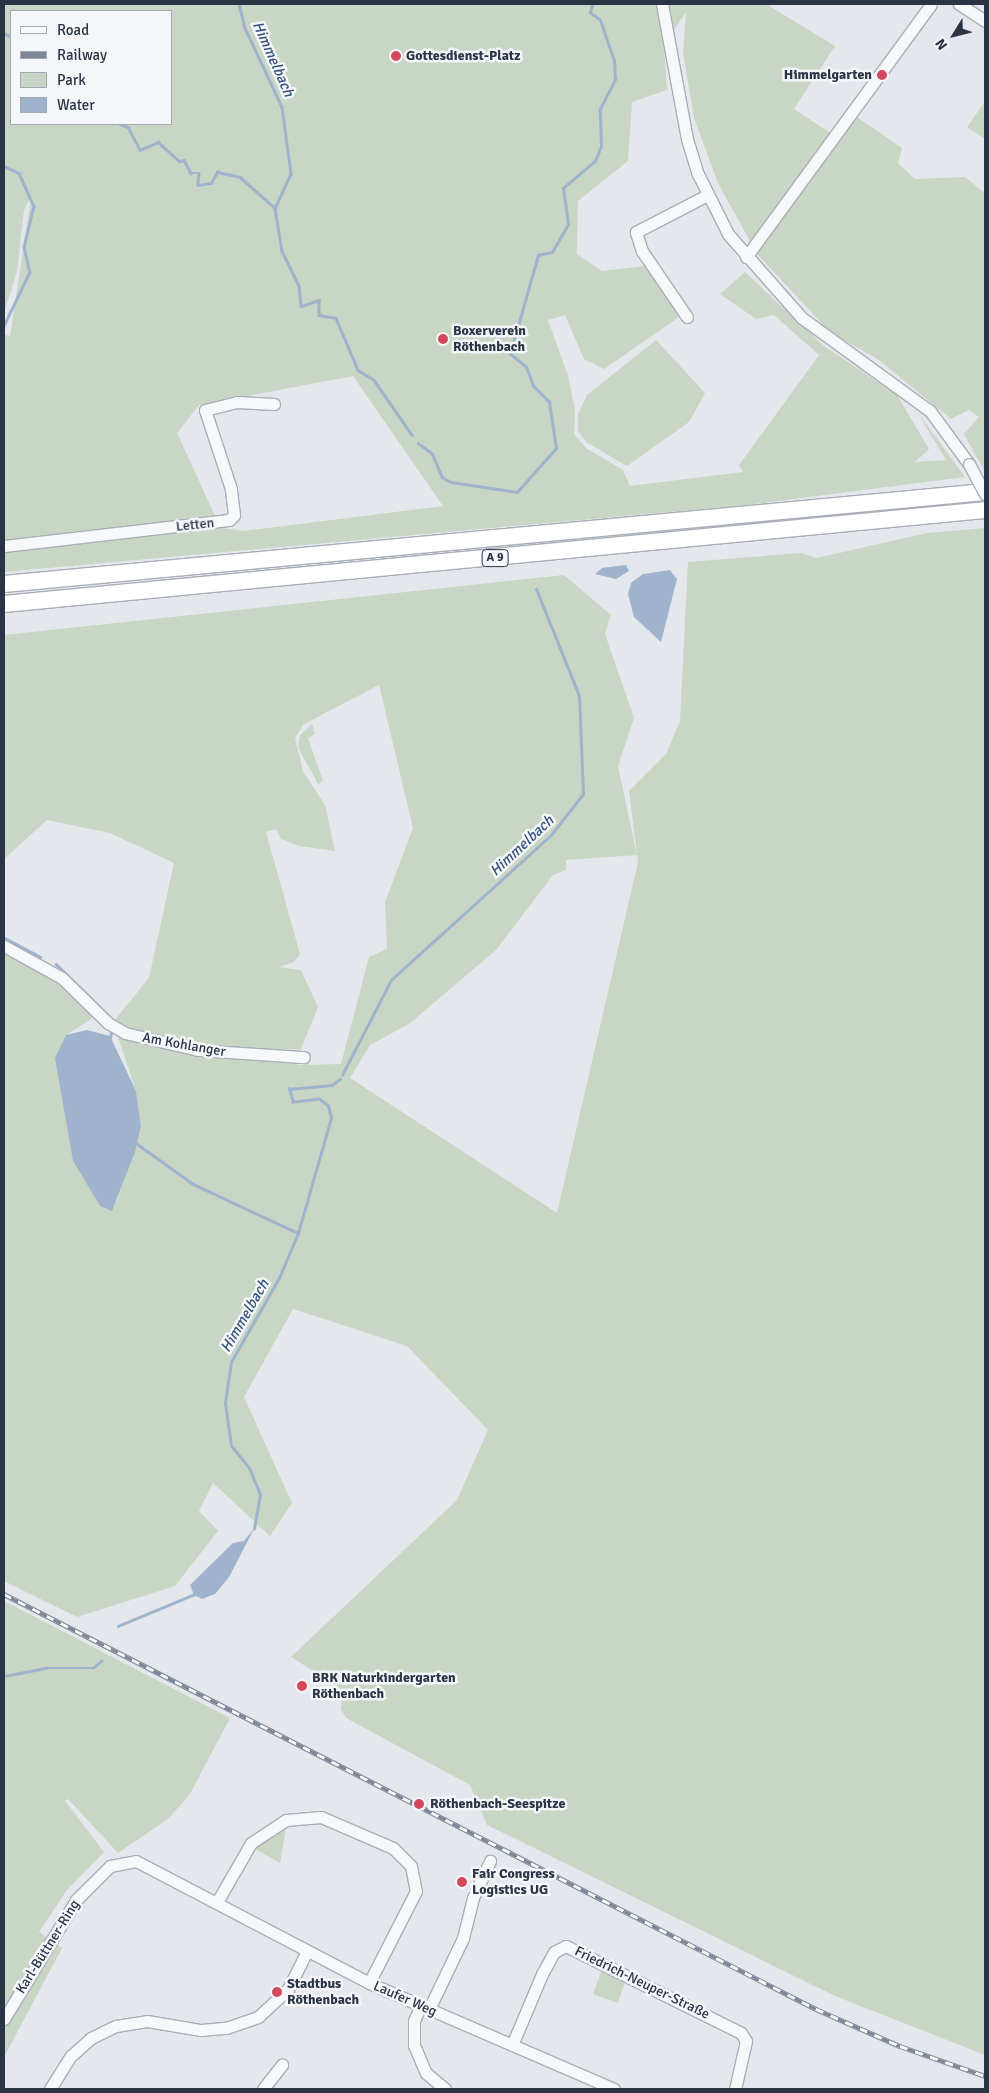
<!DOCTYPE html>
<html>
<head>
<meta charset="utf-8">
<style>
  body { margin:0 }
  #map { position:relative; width:989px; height:2093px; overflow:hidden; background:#e4e7ec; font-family:Signika,sans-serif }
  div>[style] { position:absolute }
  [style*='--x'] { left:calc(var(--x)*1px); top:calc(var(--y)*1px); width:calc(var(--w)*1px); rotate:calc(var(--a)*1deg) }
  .green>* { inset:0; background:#c9d6c5 }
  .water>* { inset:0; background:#9fb4cc }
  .stream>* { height:2.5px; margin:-1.25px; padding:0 1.25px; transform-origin:1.25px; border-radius:1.25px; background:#9fb4cc }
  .roads { filter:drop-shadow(1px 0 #a9aeb7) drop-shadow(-1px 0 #a9aeb7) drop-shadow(0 1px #a9aeb7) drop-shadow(0 -1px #a9aeb7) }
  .minor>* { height:11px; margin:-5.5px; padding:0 5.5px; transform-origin:5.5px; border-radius:5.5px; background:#f7f8fa }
  .highway>* { height:16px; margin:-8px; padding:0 8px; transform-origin:8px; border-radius:8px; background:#fff }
  .rail>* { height:4.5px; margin-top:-2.25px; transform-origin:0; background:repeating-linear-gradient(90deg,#f4f6f9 0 8px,#7d8696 0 16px); box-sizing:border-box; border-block:1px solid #7d8696 }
  .bridges { filter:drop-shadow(1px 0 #a9aeb7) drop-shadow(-1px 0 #a9aeb7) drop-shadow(0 1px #a9aeb7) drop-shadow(0 -1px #a9aeb7) }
  .minor-bridge>* { height:11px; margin:-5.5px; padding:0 5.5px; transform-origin:5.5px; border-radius:5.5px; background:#f7f8fa }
  .dots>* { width:14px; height:14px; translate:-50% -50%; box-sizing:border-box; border:2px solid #f4f6f9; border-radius:50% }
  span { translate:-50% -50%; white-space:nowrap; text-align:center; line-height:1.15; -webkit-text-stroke:5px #f4f6f9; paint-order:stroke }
  .shield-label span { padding:1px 4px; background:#f4f6f9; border:1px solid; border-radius:4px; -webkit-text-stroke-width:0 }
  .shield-label { font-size:12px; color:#2b3445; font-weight:700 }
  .poi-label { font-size:14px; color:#2b3445; font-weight:700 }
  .left { translate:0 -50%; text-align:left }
  .right { translate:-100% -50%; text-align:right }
  .street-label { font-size:14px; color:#2b3445 }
  .water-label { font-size:15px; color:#34527a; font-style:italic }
  .frame { position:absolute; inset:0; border:5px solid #2b3445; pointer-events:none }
  .legend { position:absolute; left:10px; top:10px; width:162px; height:115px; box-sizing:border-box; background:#f4f6f9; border:1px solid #a4a8b1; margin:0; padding:6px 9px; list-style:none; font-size:15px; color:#2b3445 }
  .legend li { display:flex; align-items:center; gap:10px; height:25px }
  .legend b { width:25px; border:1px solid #a4a8b1 }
  .north { position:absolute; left:929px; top:10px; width:50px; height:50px; -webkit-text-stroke:4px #f4f6f9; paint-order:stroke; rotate:234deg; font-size:14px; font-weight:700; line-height:20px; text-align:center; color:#2b3445 }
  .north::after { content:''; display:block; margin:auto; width:18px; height:22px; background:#2b3445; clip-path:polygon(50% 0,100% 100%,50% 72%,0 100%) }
</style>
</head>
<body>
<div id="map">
  <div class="green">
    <i style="clip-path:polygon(evenodd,4px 4px,766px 4px,835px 46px,794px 109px,832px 134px,751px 243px,718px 183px,694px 118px,683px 53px,686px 12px,664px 45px,667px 90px,632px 102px,628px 161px,578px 201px,577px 254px,602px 271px,645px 266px,679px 317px,604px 369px,584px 359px,565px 315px,548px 320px,568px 376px,575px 410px,574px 434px,586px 448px,623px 470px,630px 486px,743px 472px,739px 465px,819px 355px,774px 315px,756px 319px,720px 294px,745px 272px,824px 346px,897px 395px,929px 449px,915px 462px,946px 460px,918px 413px,965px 477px,747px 505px,4px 572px,4px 552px,222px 528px,243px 531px,443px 506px,353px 376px,199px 405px,177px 433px,216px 518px,4px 542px,4px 334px,10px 337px,31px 197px,24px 210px,17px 272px,4px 312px,4px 4px,11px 11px,171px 11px,171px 124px,11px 124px,11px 11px)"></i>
    <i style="clip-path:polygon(983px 104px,985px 106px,985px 139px,967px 127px)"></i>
    <i style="clip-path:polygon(854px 115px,902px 148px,898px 163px,915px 179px,965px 177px,985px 193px,985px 472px,964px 434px,979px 417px,969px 410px,951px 419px,879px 360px,830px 332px,756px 253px)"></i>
    <i style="clip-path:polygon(656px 340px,705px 393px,689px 422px,627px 466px,586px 442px,578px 430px,578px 414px,587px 395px)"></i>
    <i style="clip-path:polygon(evenodd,985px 528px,985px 2055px,835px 1996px,487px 1825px,470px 1785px,346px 1718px,341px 1709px,343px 1690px,291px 1657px,457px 1500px,488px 1430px,407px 1346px,293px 1309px,244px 1397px,292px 1503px,270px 1536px,213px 1483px,199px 1511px,218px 1531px,175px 1586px,77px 1617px,4px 1581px,4px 948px,46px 969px,96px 1016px,66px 1035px,73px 1161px,100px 1206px,117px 1201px,141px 1126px,136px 1091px,113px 1022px,149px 978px,174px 863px,110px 833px,47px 820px,4px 859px,4px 635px,564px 575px,611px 615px,605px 634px,634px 718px,618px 766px,637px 855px,566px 860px,566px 870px,553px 875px,496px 950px,409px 1024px,370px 1045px,350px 1078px,557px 1213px,638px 862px,629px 791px,666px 754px,680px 721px,688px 562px,800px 553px,817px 558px,927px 533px,985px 528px,379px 685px,413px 828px,385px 902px,387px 949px,369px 957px,341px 1064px,301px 1065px,258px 1058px,259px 1051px,301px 1049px,318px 1007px,301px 970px,279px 967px,294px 962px,300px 954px,266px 832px,276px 829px,281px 839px,299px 846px,335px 851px,325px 805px,303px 771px,295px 738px,304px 724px,379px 685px)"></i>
    <i style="clip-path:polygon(312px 724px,315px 734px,308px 738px,323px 781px,318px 784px,298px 747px,300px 735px)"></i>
    <i style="clip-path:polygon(4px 1601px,230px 1718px,190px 1794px,168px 1819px,118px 1853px,68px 1799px,65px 1801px,104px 1852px,67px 1890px,39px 1932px,62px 1948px,4px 2057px)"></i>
    <i style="clip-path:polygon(286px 1827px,280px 1863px,255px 1849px,270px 1837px)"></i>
    <i style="clip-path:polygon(602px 1970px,625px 1982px,618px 2003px,593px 1994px)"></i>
  </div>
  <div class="water">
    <i style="clip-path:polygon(626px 565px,629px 571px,616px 579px,595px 574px,602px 568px)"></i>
    <i style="clip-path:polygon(670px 570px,677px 579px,661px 642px,634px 617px,628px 594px,631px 583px,643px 574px)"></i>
    <i style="clip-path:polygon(87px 1030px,110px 1036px,136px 1091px,141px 1126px,135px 1152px,112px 1211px,100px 1206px,73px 1161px,55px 1058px,66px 1035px)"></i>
    <i style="clip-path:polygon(255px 1527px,229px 1577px,215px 1594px,202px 1599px,194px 1595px,190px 1585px,233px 1543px,244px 1541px)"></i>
  </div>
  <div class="stream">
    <i style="--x:239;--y:4;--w:25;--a:76"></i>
    <i style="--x:245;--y:28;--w:87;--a:64.9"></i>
    <i style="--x:282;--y:107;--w:68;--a:82.3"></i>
    <i style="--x:291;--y:174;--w:38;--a:115"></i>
    <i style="--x:275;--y:208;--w:44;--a:80.8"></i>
    <i style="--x:282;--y:251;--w:39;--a:64"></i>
    <i style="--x:299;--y:286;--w:20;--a:84"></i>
    <i style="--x:301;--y:306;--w:19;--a:-18"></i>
    <i style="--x:319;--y:300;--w:15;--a:90"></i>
    <i style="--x:319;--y:315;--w:17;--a:10"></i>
    <i style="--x:336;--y:318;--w:56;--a:67.1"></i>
    <i style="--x:358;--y:370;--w:19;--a:32"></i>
    <i style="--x:374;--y:380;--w:67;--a:55.4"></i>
    <i style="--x:4;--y:33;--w:8;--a:30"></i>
    <i style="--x:120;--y:124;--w:9;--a:21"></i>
    <i style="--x:128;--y:127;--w:26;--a:62"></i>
    <i style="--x:140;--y:150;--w:20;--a:-24"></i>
    <i style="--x:158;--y:142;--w:28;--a:42"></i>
    <i style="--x:179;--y:161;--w:5;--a:-11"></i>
    <i style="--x:184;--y:160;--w:15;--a:62"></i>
    <i style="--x:191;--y:173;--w:8;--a:0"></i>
    <i style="--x:199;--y:173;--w:12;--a:95"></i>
    <i style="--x:198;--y:185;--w:13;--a:-9"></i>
    <i style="--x:211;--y:183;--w:13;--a:-61"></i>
    <i style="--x:217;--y:172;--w:24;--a:12"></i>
    <i style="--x:240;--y:177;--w:47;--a:41.5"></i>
    <i style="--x:4;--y:166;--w:17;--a:25"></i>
    <i style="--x:19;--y:173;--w:36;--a:66"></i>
    <i style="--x:34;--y:206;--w:42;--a:103.7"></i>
    <i style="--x:24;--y:247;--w:26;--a:77"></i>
    <i style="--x:30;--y:272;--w:60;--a:115.7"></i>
    <i style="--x:548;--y:401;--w:21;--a:-135"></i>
    <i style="--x:533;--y:386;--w:20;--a:-110"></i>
    <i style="--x:526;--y:367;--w:21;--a:-141"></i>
    <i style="--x:510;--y:354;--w:103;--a:-74.2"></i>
    <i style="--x:538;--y:255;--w:14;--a:-12"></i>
    <i style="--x:552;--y:252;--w:32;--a:-60"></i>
    <i style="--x:568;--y:224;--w:36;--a:-98"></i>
    <i style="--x:563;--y:188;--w:42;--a:-40.2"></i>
    <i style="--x:595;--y:161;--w:16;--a:-68"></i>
    <i style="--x:601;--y:146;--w:37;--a:-92"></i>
    <i style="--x:600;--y:109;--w:34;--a:-63"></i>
    <i style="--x:615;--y:79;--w:18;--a:-93"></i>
    <i style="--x:614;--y:61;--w:43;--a:-108.9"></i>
    <i style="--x:600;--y:20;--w:12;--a:-145"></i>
    <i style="--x:590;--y:13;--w:9;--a:-77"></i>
    <i style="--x:418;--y:443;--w:17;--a:36"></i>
    <i style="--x:432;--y:453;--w:26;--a:67"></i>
    <i style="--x:442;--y:477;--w:10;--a:29"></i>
    <i style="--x:451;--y:482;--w:67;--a:8.6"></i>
    <i style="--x:517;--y:492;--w:59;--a:-48.4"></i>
    <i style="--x:556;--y:448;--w:47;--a:-98.7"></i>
    <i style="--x:5;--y:938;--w:40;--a:28"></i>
    <i style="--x:56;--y:964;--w:78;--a:44.5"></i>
    <i style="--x:110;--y:1038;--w:6;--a:-81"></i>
    <i style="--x:342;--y:1075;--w:107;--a:-62.7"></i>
    <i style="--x:391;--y:980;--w:216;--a:-42.2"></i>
    <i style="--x:551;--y:835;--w:52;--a:-52"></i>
    <i style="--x:583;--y:794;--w:98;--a:-92.3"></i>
    <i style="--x:579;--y:696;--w:115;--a:-111.9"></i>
    <i style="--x:136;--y:1143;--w:70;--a:35.7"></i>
    <i style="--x:193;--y:1184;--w:116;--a:25"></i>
    <i style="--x:254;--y:1529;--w:35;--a:-80"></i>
    <i style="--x:260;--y:1495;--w:29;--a:-112"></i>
    <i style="--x:249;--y:1468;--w:28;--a:-129"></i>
    <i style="--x:231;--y:1446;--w:43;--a:-97.9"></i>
    <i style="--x:225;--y:1403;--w:41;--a:-81.7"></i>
    <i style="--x:231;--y:1362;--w:97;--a:-60.3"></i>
    <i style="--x:279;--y:1278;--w:49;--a:-67.1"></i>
    <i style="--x:298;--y:1233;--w:120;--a:-74"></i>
    <i style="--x:331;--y:1118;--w:12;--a:-104"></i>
    <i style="--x:328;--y:1106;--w:11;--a:-142"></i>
    <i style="--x:319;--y:1099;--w:26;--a:173"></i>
    <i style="--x:293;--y:1102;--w:14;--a:-107"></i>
    <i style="--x:289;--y:1089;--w:43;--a:-5.3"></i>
    <i style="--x:332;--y:1085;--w:10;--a:-37"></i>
    <i style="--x:118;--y:1626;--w:83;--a:-22.6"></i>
    <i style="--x:4;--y:1676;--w:43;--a:-10.8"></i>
    <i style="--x:46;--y:1668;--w:47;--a:0"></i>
    <i style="--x:93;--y:1668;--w:11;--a:-41"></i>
  </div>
  <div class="roads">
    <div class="minor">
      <i style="--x:662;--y:4;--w:137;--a:79.5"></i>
      <i style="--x:687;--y:139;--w:37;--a:73"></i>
      <i style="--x:698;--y:174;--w:67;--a:63.4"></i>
      <i style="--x:728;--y:234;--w:112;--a:48.6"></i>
      <i style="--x:802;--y:318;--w:158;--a:36"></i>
      <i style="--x:930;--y:411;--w:66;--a:53.7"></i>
      <i style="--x:959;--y:4;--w:31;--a:33"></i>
      <i style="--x:746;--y:257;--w:313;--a:-53.8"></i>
      <i style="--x:687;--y:317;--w:80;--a:-124.3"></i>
      <i style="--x:642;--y:251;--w:20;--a:-108"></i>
      <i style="--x:636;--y:232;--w:80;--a:-27.5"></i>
      <i style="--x:4;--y:546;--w:226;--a:-6.6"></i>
      <i style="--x:229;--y:520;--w:7;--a:-45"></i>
      <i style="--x:234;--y:515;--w:26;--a:-97"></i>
      <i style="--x:231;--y:489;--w:83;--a:-108.2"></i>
      <i style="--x:205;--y:410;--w:33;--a:-14"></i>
      <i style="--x:237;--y:402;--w:37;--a:3"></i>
      <i style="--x:4;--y:946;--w:66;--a:28.9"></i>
      <i style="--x:62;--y:978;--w:64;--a:44.4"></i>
      <i style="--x:108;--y:1023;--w:20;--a:30"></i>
      <i style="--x:125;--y:1033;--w:75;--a:13.1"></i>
      <i style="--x:198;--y:1050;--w:106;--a:3.8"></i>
      <i style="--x:217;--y:1902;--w:68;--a:-60"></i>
      <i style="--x:251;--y:1843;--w:42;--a:-33.3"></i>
      <i style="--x:286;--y:1820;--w:35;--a:-5"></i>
      <i style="--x:321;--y:1817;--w:78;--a:23.3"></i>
      <i style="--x:393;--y:1848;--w:25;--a:45"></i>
      <i style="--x:411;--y:1866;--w:25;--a:79"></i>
      <i style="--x:416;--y:1891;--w:103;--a:117.1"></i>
      <i style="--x:421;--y:2005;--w:17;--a:114"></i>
      <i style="--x:414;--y:2021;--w:24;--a:90"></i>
      <i style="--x:414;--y:2045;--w:30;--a:67"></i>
      <i style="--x:426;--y:2073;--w:25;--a:40"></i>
      <i style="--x:429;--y:2009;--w:79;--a:-64.4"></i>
      <i style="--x:463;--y:1938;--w:41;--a:-76"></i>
      <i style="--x:473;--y:1898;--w:41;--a:-65.3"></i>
      <i style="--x:4;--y:2019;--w:139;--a:-58.8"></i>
      <i style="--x:76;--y:1900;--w:48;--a:-45"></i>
      <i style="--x:110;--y:1866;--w:26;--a:-11"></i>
      <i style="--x:136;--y:1861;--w:263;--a:27.6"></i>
      <i style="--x:369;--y:1983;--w:267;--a:23.4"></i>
      <i style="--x:512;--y:2045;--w:77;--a:-67.1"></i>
      <i style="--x:542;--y:1974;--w:25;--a:-61"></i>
      <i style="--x:554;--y:1952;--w:13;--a:-27"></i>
      <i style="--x:566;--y:1946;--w:195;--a:26.4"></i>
      <i style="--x:741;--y:2033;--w:9;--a:58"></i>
      <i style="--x:746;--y:2041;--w:49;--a:102.9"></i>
      <i style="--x:50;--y:2089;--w:39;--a:-58"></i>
      <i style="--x:71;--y:2056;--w:27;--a:-42"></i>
      <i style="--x:91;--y:2038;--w:28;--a:-26"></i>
      <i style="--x:116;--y:2026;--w:31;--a:-9"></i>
      <i style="--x:147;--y:2021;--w:55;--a:9.5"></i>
      <i style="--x:201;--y:2030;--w:25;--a:-5"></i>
      <i style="--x:226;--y:2028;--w:34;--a:-19"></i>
      <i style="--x:258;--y:2017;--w:41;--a:-43"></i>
      <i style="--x:288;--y:1989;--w:42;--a:-63.4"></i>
      <i style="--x:263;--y:2089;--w:31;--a:-52"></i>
    </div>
    <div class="highway">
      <i style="--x:4;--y:584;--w:985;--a:-5.36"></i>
      <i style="--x:4;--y:604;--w:985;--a:-5.47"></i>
    </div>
  </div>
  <div class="rail">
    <i style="--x:4;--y:1594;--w:912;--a:27.07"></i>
    <i style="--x:816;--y:2009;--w:92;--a:23.8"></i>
    <i style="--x:900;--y:2046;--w:90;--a:19.4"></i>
  </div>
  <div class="bridges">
    <div class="minor-bridge">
      <i style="--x:969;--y:464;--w:34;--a:62"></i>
    </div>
  </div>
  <div class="dots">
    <i style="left:396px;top:56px;background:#d1495b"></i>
    <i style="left:882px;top:75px;background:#d1495b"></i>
    <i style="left:443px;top:339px;background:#d1495b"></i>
    <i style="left:302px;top:1686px;background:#d1495b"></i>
    <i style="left:419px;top:1804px;background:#d1495b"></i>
    <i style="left:462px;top:1882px;background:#d1495b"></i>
    <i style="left:277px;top:1992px;background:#d1495b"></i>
  </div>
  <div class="shield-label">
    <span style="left:495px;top:558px">A 9</span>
  </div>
  <div class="poi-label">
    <span class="left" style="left:406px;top:56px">Gottesdienst-Platz</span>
    <span class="right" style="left:872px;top:75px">Himmelgarten</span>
    <span class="left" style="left:453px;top:339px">Boxerverein<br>Röthenbach</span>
    <span class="left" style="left:312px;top:1686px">BRK Naturkindergarten<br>Röthenbach</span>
    <span class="left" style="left:430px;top:1804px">Röthenbach-Seespitze</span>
    <span class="left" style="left:472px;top:1882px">Fair Congress<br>Logistics UG</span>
    <span class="left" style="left:287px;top:1992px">Stadtbus<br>Röthenbach</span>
  </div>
  <div class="street-label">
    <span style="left:195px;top:525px;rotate:-6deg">Letten</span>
    <span style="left:184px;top:1045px;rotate:10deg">Am Kohlanger</span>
    <span style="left:48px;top:1947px;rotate:-58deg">Karl-Büttner-Ring</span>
    <span style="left:642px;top:1983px;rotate:26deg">Friedrich-Neuper-Straße</span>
    <span style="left:405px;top:1999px;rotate:24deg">Laufer Weg</span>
  </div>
  <div class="water-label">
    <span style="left:273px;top:59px;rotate:66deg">Himmelbach</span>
    <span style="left:522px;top:846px;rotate:-43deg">Himmelbach</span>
    <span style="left:245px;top:1316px;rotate:-60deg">Himmelbach</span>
  </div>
  <div class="frame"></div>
  <ul class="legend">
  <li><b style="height:6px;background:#f7f8fa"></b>Road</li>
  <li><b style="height:6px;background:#7d8696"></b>Railway</li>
  <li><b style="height:14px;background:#c9d6c5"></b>Park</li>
  <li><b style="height:14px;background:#9fb4cc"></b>Water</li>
  </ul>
  <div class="north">N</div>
</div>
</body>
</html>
